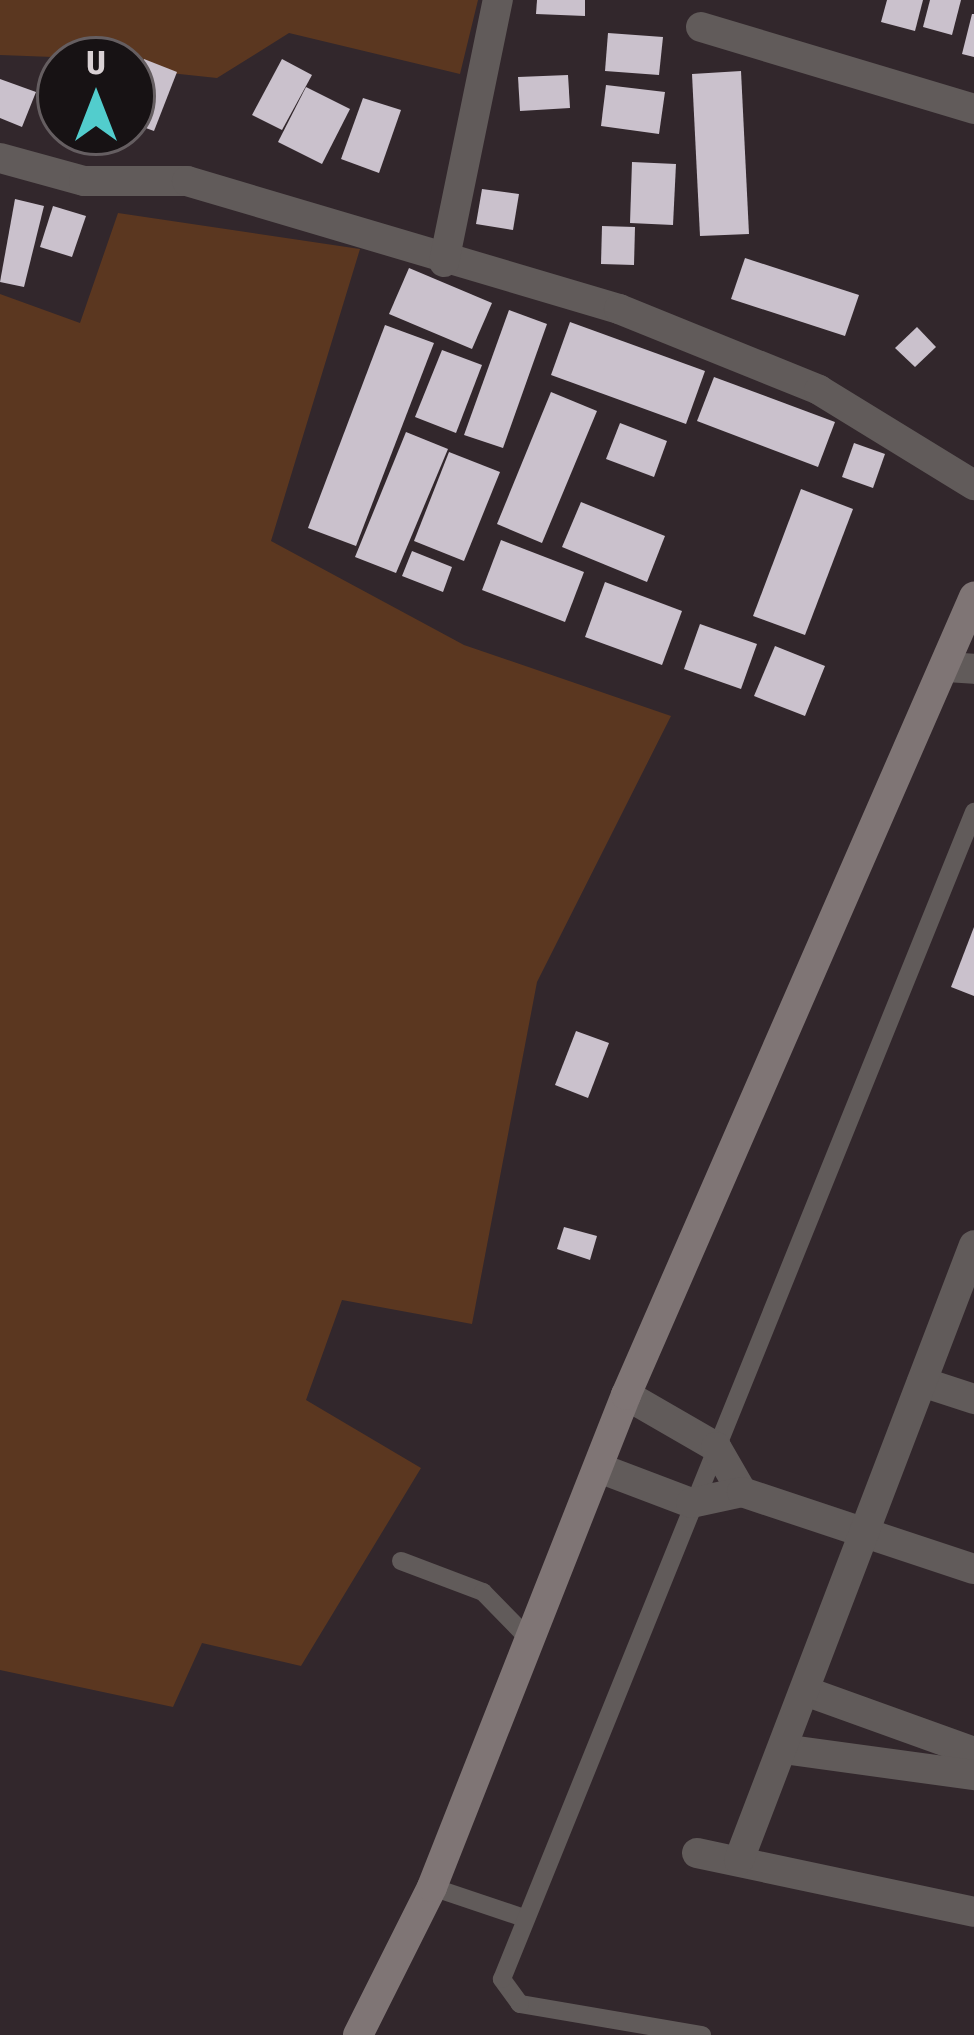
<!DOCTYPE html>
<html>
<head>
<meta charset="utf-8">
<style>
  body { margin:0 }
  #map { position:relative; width:974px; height:2035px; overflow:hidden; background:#32272c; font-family:"Fira Sans Condensed",sans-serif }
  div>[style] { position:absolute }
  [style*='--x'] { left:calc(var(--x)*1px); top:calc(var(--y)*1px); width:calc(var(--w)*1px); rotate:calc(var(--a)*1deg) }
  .green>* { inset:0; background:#5b3720 }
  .building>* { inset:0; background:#cac1cc }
  .lane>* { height:18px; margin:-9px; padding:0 9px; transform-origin:9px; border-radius:9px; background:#615b5a }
  .street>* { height:30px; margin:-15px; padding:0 15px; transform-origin:15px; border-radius:15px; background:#615b5a }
  .secondary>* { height:30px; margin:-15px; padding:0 15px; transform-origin:15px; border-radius:15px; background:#7f7575 }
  span { translate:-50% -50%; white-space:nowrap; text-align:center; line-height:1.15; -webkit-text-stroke:12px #171214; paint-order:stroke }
  .north { position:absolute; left:36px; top:36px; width:120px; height:120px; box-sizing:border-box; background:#171214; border:3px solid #655e61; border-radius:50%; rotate:0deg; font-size:33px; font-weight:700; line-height:48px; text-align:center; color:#d9d1d4 }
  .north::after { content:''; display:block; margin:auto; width:42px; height:54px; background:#52cdcd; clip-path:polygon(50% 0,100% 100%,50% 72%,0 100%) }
</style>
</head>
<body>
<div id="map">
  <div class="green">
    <i style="clip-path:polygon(0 0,478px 0,460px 74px,289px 33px,217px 78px,132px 69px,132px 60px,0 55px)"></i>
    <i style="clip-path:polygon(118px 213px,360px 249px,271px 541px,464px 645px,671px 716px,537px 982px,472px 1324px,342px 1300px,306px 1400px,421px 1468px,301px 1666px,202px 1643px,173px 1707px,0 1670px,0 294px,80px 323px)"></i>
  </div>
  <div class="building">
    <i style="clip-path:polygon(537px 0,585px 0,585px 16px,536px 14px)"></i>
    <i style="clip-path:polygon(887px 0,923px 0,915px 31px,881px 22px)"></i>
    <i style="clip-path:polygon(930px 0,961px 0,952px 35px,923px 27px)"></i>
    <i style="clip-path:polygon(972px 14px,974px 14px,974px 57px,962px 54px)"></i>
    <i style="clip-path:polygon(608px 33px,663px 37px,659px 75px,605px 71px)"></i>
    <i style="clip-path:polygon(144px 59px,177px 72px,154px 131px,132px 123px,132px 89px)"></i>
    <i style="clip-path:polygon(282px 59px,312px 75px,282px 130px,252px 115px)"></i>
    <i style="clip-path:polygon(741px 71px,749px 234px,700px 236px,692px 74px)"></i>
    <i style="clip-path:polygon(568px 75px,570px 108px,520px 111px,518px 77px)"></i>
    <i style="clip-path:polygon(0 79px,36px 92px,22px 127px,0 118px)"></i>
    <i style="clip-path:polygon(606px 85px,665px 92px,659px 134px,601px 126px)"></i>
    <i style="clip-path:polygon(306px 87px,350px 109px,322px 164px,278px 142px)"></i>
    <i style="clip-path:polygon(363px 98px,401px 110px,379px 173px,341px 159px)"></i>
    <i style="clip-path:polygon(632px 162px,676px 164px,673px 225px,630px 223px)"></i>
    <i style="clip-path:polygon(482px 189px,519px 194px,513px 230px,476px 224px)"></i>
    <i style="clip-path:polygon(15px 199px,44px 206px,24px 287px,0 282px)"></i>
    <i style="clip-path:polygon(53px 206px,86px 216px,72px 257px,40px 247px)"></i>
    <i style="clip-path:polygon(602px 226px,635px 227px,634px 265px,601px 264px)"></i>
    <i style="clip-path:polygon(745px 258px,859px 295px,845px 336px,731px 299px)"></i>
    <i style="clip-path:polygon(409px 268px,492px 303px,472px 349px,389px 314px)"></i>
    <i style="clip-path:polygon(509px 310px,547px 324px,503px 448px,464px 435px)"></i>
    <i style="clip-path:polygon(570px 322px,705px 371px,686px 424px,551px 375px)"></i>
    <i style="clip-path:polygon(385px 325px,434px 343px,356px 546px,308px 528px)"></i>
    <i style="clip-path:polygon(917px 327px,936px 347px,915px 367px,895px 348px)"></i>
    <i style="clip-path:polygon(442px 350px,482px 365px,456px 433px,415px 417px)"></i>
    <i style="clip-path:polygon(714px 377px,835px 422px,818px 467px,697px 421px)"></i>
    <i style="clip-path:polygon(551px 392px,597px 411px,542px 543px,497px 524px)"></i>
    <i style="clip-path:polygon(620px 423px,667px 441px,654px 477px,606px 459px)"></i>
    <i style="clip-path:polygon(406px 432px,448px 449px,396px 573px,355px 557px)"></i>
    <i style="clip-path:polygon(854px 443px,885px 454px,873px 488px,842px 477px)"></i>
    <i style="clip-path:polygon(449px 452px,500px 472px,464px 561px,414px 541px)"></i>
    <i style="clip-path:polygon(801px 489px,853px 509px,805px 635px,753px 616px)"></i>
    <i style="clip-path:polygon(581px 502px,665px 536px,647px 582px,562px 547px)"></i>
    <i style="clip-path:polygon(501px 540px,584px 572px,565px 622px,482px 590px)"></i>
    <i style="clip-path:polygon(412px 551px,452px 567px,443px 592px,402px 576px)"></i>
    <i style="clip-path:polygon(605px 582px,682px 611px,662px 665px,585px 637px)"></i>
    <i style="clip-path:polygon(700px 624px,757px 644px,741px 689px,684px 669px)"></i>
    <i style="clip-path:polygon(775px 646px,825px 666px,805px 716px,754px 696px)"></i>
    <i style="clip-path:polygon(974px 927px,974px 996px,951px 987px)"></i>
    <i style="clip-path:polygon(576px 1031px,609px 1043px,588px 1098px,555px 1085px)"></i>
    <i style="clip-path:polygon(564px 1227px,597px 1236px,590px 1260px,557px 1249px)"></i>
  </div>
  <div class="lane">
    <i style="--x:401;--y:1561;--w:88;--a:20.7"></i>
    <i style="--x:483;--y:1592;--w:62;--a:45.7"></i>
    <i style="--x:432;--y:1887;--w:94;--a:18.6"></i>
    <i style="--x:702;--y:2035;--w:185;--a:-170.3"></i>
    <i style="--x:520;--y:2004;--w:31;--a:-126"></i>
    <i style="--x:502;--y:1979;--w:1259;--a:-67.98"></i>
  </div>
  <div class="street">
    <i style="--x:701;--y:27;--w:285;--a:16.7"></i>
    <i style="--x:0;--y:158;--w:87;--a:15.3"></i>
    <i style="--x:84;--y:181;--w:103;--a:0"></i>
    <i style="--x:187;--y:181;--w:451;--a:16.5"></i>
    <i style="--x:619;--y:309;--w:216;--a:22"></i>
    <i style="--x:819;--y:390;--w:182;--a:31.5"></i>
    <i style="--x:444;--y:262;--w:268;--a:-78.4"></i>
    <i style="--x:947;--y:667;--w:27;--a:4"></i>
    <i style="--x:922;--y:1382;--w:55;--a:18.1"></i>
    <i style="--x:626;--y:1395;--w:104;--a:30"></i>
    <i style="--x:716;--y:1447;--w:52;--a:60"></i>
    <i style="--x:599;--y:1468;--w:98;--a:20.8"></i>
    <i style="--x:691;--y:1503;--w:52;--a:-12.2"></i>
    <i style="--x:742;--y:1492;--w:244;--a:18.4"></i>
    <i style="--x:805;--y:1691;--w:180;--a:19.8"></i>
    <i style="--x:783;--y:1749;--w:193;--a:7.8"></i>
    <i style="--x:697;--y:1853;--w:283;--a:12"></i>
    <i style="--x:739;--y:1860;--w:658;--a:-69.09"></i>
  </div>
  <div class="secondary">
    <i style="--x:358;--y:2035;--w:165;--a:-63.4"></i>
    <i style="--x:432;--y:1887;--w:529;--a:-68.48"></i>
    <i style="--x:626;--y:1395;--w:871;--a:-66.44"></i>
  </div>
  <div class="north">U</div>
</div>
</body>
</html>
